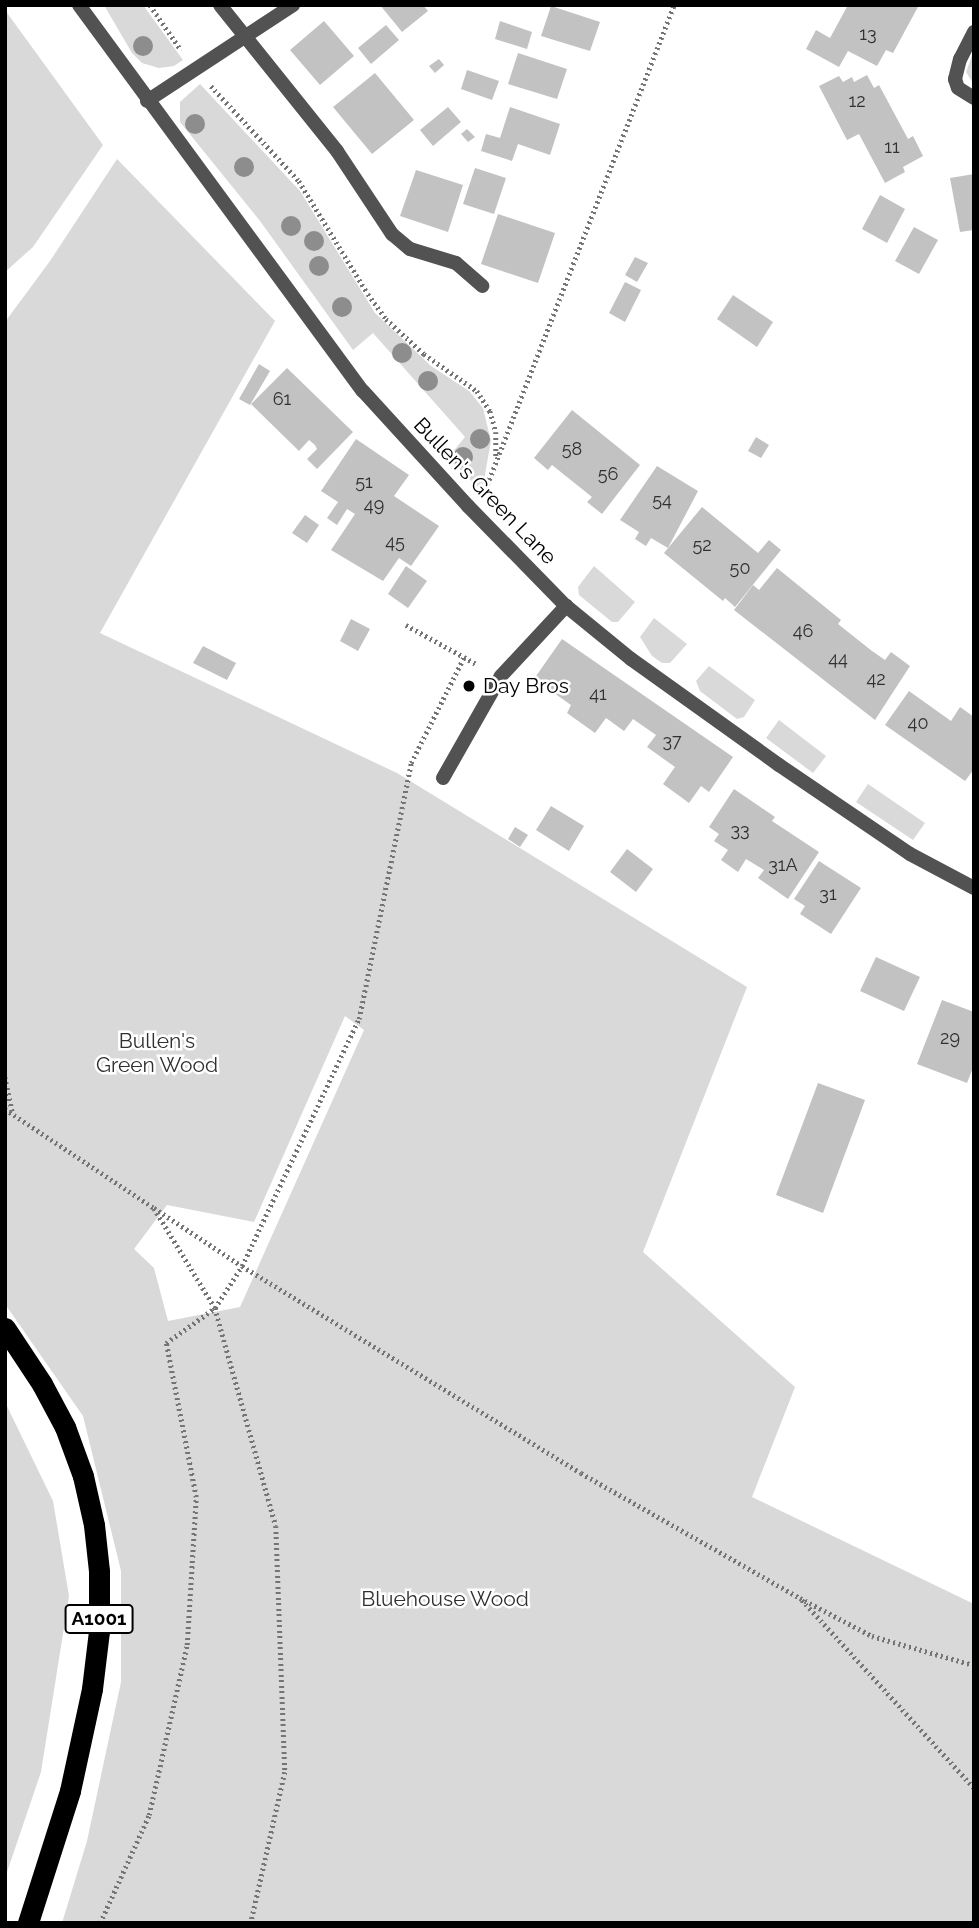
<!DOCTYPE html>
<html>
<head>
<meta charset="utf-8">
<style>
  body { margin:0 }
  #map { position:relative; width:979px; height:1928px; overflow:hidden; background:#fff; font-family:Raleway,sans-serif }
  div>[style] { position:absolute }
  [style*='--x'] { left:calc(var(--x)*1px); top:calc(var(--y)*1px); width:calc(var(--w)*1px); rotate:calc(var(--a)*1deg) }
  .green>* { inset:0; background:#d9d9d9 }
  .building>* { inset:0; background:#c2c2c2 }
  .path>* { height:4.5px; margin-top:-2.25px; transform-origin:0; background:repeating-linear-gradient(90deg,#747474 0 2px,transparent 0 5.5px) }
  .service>* { height:14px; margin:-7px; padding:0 7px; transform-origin:7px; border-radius:7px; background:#525252 }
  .minor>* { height:14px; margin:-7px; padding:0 7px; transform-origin:7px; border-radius:7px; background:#525252 }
  .motorway>* { height:21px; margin:-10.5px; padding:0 10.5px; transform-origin:10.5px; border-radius:10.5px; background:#000 }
  .trees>* { width:20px; height:20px; margin:-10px; border-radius:50%; background:#8d8d8d }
  .dots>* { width:19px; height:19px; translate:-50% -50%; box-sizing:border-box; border:4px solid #fff; border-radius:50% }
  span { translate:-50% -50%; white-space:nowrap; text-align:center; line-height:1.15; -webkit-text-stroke:5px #fff; paint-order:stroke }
  .number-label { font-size:18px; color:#303030 }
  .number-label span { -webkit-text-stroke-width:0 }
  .shield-label span { padding:2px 5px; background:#fff; border:2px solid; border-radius:5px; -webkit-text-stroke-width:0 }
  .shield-label { font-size:19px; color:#000; font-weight:700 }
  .street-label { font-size:21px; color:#000 }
  .poi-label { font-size:21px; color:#000 }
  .left { translate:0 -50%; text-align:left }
  .park-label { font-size:21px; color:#303030 }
  .frame { position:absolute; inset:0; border:7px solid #000; pointer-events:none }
</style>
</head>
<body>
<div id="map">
  <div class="green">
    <i style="clip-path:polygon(104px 5px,143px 5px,183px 60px,174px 66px,159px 68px,142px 63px,132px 53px)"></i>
    <i style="clip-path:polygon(5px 10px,103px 145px,33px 247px,5px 272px)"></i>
    <i style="clip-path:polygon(974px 50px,974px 85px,966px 72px)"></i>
    <i style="clip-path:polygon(200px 84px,300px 191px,375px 313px,431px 366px,469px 391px,483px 408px,491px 441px,482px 491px,448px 458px,465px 437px,373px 333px,353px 350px,260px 221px,180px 122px,180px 102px)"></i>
    <i style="clip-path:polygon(evenodd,117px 159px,275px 321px,100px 633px,397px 773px,747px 987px,643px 1252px,795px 1387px,752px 1497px,974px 1604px,974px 1923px,62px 1923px,87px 1841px,121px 1682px,121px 1571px,83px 1416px,5px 1304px,5px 322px,50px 261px,117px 159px,345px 1016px,364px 1030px,240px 1307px,168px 1321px,154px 1268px,134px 1249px,167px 1205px,254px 1222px,345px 1016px)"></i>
    <i style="clip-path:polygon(594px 566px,635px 602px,618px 622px,612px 622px,579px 595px,578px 587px)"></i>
    <i style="clip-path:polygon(654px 618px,687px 644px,670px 663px,662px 663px,652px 656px,640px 637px)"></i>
    <i style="clip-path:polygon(709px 666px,755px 700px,744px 717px,737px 719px,700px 691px,696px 681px)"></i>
    <i style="clip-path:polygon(779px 720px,826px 756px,813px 773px,766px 738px)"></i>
    <i style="clip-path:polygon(868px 784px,925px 823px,913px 840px,856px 802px)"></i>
    <i style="clip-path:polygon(5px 1402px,53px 1501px,69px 1596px,41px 1772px,5px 1878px)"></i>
  </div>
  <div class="building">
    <i style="clip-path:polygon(380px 5px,423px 5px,428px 11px,402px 32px)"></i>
    <i style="clip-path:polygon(848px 5px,919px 5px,893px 53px,886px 50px,877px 66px,848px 51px,839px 67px,806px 49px,816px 30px,830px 38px)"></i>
    <i style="clip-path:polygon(551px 6px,600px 22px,590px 51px,541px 36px)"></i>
    <i style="clip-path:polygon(324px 21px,354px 56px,320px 85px,290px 50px)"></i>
    <i style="clip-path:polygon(500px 21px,532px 32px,527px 49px,495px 39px)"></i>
    <i style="clip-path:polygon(386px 25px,399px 40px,371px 64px,358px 48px)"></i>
    <i style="clip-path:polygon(518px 53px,567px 69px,557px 99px,508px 84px)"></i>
    <i style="clip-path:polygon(439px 59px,444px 65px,435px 73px,429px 66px)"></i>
    <i style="clip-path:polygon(467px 70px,499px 81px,492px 100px,461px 89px)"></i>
    <i style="clip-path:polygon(375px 73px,414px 120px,372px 154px,333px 107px)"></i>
    <i style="clip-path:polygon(867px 75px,874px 88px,879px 85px,908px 139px,913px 136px,923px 156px,903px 167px,905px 172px,885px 183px,859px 134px,847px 140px,819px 86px,839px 76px,843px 82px,852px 77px,854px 82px)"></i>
    <i style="clip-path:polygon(448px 107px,461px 122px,433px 146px,420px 130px)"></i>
    <i style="clip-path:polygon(510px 107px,560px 124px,550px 155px,518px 144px,512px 161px,481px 151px,486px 134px,500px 138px)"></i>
    <i style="clip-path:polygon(467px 129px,475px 137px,468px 142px,461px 134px)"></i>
    <i style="clip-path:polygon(475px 168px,506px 178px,494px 214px,463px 204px)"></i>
    <i style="clip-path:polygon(416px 170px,463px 185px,448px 232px,400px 216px)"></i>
    <i style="clip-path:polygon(974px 174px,974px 230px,960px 232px,950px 178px)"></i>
    <i style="clip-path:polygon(880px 195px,905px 209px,887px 243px,862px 229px)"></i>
    <i style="clip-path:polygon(498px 214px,555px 233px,538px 283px,481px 264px)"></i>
    <i style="clip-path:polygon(914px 227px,938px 240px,919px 274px,895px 261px)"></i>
    <i style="clip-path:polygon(635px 257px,648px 263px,637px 282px,625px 275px)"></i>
    <i style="clip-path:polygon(625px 282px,641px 290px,625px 322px,609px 313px)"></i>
    <i style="clip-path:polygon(733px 295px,773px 322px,757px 347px,717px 319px)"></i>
    <i style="clip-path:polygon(259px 364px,270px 371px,250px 405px,239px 399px)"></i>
    <i style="clip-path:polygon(287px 368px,353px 432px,317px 469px,307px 459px,317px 449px,315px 445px,309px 440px,299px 451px,251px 404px)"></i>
    <i style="clip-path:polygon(572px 410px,640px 465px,602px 514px,587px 502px,592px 497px,552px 465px,548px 470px,534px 458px)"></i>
    <i style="clip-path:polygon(756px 437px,769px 445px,761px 458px,748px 451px)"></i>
    <i style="clip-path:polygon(356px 439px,409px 475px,394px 496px,439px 526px,411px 566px,399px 558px,383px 581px,331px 550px,355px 514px,347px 509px,337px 525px,327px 518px,338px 502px,321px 491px)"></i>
    <i style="clip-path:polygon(657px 466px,698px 491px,668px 548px,651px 538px,646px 546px,635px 539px,639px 532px,620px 520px)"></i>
    <i style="clip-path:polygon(702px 507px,758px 553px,769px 540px,781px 550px,735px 607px,725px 598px,723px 601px,664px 553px)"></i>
    <i style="clip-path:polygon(305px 515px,319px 525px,307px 543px,292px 533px)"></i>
    <i style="clip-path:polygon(406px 566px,427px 581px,408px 608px,388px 594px)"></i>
    <i style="clip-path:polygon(777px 568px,841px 620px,838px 624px,872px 651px,885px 660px,891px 652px,910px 666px,875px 720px,734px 610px,753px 585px,759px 590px)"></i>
    <i style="clip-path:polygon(351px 619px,370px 629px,358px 651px,340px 641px)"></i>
    <i style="clip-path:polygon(562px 639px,733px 757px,709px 792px,701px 786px,689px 803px,663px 784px,675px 767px,647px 747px,656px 735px,633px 719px,624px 731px,606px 718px,595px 733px,567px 713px,571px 705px,534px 679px)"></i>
    <i style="clip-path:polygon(203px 646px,236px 663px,227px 680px,193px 663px)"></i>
    <i style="clip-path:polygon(909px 691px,951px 721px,960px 707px,974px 717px,974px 769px,965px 781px,885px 725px)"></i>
    <i style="clip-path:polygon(734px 789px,775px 817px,772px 821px,819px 852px,788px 899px,758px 878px,764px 870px,746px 859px,738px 872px,721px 860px,728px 850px,714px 841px,719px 834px,709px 827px)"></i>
    <i style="clip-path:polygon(551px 806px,584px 826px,569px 851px,536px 830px)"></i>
    <i style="clip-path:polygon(515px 827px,528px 835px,520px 847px,508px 839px)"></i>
    <i style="clip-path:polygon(627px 849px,653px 869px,636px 892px,610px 872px)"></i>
    <i style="clip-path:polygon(819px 861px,861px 888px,831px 934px,800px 914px,805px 906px,794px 899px)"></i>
    <i style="clip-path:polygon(876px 957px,920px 977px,904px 1011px,860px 991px)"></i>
    <i style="clip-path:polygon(942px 1000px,974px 1012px,974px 1065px,967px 1083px,917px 1064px)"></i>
    <i style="clip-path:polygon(818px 1083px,865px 1100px,823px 1213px,776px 1195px)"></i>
  </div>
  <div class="path">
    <i style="--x:150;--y:5;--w:55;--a:55.4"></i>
    <i style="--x:211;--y:86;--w:129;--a:47.2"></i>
    <i style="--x:299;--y:181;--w:132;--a:58.6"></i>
    <i style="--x:368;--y:294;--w:31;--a:54"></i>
    <i style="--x:386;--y:319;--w:52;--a:42.6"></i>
    <i style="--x:424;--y:354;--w:65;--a:34.9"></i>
    <i style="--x:477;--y:391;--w:24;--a:57"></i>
    <i style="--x:490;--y:411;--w:22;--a:74"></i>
    <i style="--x:496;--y:432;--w:24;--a:90"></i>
    <i style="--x:485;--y:490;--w:521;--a:-68.71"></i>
    <i style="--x:406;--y:625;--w:66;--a:28.9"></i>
    <i style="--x:5;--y:1077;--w:38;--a:78"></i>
    <i style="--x:5;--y:1109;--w:179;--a:33.6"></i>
    <i style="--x:154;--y:1208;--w:117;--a:58.6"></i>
    <i style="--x:215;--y:1308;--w:226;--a:74.4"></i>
    <i style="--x:276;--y:1526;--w:246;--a:87.9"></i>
    <i style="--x:285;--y:1772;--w:155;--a:102.7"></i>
    <i style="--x:154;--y:1208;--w:105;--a:33.4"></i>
    <i style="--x:242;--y:1266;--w:397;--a:31.4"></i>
    <i style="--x:581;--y:1473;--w:252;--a:29.7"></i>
    <i style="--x:800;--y:1598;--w:81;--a:27.8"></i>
    <i style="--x:872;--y:1636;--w:106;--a:15.9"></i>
    <i style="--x:802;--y:1600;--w:255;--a:47.5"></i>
    <i style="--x:100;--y:1923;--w:119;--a:-65.6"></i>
    <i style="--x:149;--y:1815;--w:174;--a:-77.4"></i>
    <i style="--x:187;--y:1645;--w:148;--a:-86.5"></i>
    <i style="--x:196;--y:1497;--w:157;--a:-101"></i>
    <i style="--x:166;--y:1343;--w:60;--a:-35.5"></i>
    <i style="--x:215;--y:1308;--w:50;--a:-57.3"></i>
    <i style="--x:242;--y:1266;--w:273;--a:-64.7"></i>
    <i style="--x:359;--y:1019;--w:261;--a:-78.5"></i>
    <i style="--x:411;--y:763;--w:119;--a:-63.4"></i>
    <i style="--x:464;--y:657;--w:16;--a:30"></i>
  </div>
  <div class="service">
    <i style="--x:220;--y:5;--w:187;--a:51.3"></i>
    <i style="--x:337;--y:151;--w:100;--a:56.5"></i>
    <i style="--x:392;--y:234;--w:23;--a:40"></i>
    <i style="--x:410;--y:249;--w:48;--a:16.9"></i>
    <i style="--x:456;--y:263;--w:35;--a:41"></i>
    <i style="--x:443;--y:778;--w:117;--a:-60.4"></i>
    <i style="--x:501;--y:676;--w:96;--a:-47.1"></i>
  </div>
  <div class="minor">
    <i style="--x:79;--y:5;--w:479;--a:53.7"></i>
    <i style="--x:363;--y:391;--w:156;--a:47.6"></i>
    <i style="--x:468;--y:506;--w:140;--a:45.6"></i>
    <i style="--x:566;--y:606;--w:84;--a:39.2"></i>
    <i style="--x:631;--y:659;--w:182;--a:35.6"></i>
    <i style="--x:779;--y:765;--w:158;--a:34.2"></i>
    <i style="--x:910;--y:854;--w:72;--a:28"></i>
    <i style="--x:974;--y:32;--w:30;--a:117"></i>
    <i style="--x:960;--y:59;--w:21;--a:104"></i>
    <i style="--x:955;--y:79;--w:9;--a:72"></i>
    <i style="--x:958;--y:88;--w:19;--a:32"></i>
    <i style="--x:147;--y:101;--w:175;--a:-33.3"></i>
  </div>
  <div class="motorway">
    <i style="--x:5;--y:1328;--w:67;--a:56.5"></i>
    <i style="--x:42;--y:1384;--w:49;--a:61.9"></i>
    <i style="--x:65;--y:1427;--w:52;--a:69.8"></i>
    <i style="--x:83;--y:1476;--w:50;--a:77.3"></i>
    <i style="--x:94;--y:1525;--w:46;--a:83.8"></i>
    <i style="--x:99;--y:1571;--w:60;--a:90"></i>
    <i style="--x:99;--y:1631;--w:58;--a:96.9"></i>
    <i style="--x:92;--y:1689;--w:104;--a:102.2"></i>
    <i style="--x:70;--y:1791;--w:139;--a:107.7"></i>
  </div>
  <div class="trees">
    <i style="left:143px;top:46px"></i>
    <i style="left:195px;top:124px"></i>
    <i style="left:244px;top:167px"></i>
    <i style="left:291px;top:226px"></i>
    <i style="left:314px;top:241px"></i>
    <i style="left:319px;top:266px"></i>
    <i style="left:342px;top:307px"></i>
    <i style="left:402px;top:353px"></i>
    <i style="left:428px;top:381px"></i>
    <i style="left:480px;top:439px"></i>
    <i style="left:463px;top:457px"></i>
  </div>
  <div class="dots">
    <i style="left:469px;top:686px;background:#000"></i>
  </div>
  <div class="number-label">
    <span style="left:868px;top:34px">13</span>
    <span style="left:857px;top:101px">12</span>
    <span style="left:892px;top:147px">11</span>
    <span style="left:282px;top:399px">61</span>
    <span style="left:572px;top:449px">58</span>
    <span style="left:608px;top:474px">56</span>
    <span style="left:364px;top:482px">51</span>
    <span style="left:662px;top:500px">54</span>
    <span style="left:374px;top:505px">49</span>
    <span style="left:395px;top:542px">45</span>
    <span style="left:702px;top:545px">52</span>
    <span style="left:740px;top:568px">50</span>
    <span style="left:803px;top:631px">46</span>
    <span style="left:838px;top:659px">44</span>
    <span style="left:876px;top:679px">42</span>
    <span style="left:598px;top:694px">41</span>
    <span style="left:918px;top:723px">40</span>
    <span style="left:672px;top:741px">37</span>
    <span style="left:740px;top:830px">33</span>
    <span style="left:783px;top:865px">31A</span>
    <span style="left:828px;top:894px">31</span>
    <span style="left:950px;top:1038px">29</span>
  </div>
  <div class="shield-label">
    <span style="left:99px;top:1619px">A1001</span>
  </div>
  <div class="street-label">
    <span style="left:485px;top:491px;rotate:46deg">Bullen's Green Lane</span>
  </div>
  <div class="poi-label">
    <span class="left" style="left:483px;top:686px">Day Bros</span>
  </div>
  <div class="park-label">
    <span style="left:157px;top:1053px">Bullen's<br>Green Wood</span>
    <span style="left:445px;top:1599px">Bluehouse Wood</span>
  </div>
  <div class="frame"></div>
</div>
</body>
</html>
